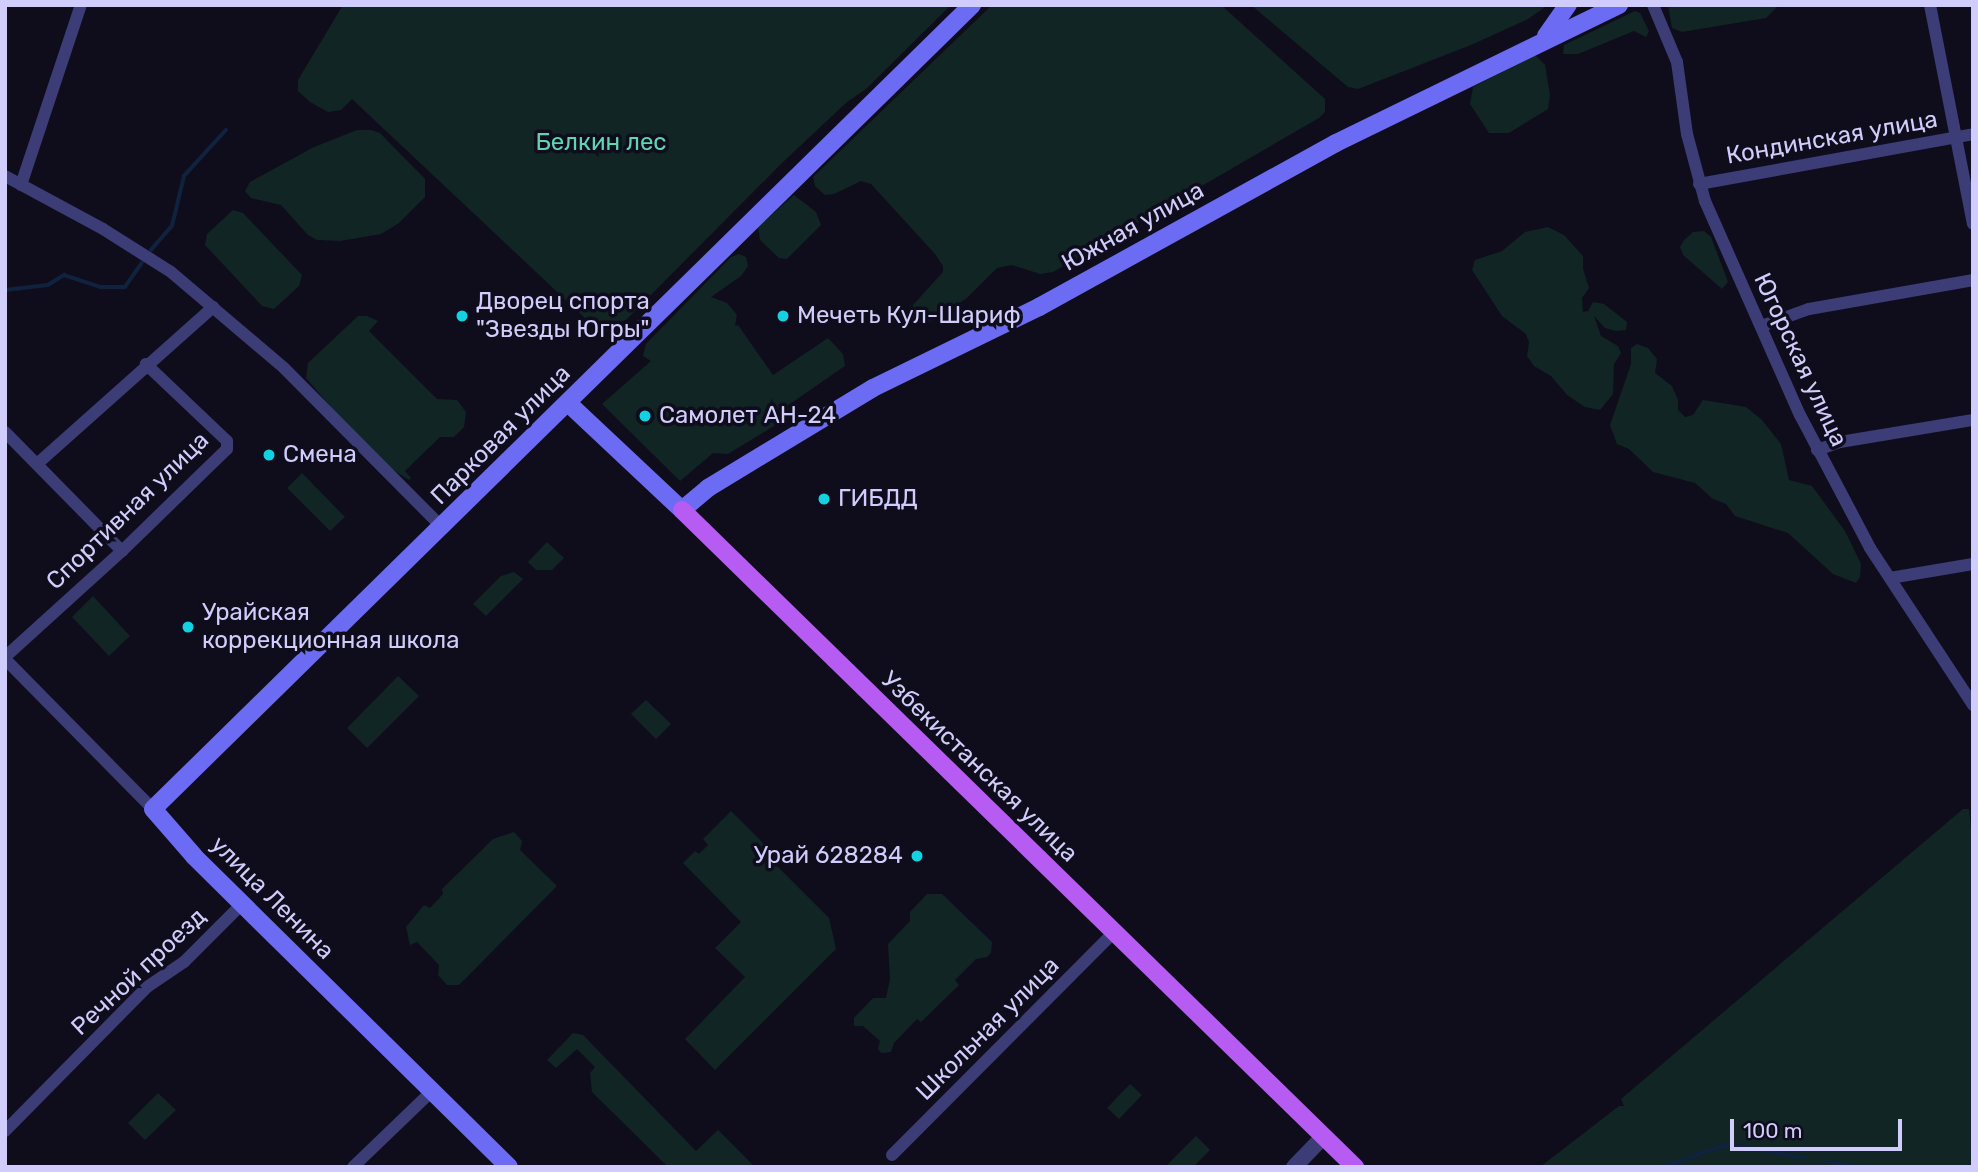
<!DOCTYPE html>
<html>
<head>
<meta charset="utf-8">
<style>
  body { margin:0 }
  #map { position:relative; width:1978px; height:1172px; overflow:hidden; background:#0f0d1c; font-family:Rubik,sans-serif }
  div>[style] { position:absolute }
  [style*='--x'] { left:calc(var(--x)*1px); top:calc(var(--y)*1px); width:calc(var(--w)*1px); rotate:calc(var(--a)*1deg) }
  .green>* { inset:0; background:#102524 }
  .stream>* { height:3.5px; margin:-1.75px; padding:0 1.75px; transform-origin:1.75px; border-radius:1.75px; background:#0f223e }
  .minor>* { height:12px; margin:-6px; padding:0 6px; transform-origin:6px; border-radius:6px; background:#3c3c77 }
  .tertiary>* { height:16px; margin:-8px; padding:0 8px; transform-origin:8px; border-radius:8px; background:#3c3c77 }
  .secondary>* { height:18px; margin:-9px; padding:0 9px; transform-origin:9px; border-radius:9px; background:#6b6bf3 }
  .primary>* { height:18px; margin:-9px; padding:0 9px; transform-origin:9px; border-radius:9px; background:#b65cf2 }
  .dots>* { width:19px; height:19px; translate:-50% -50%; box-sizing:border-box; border:4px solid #0f0d1c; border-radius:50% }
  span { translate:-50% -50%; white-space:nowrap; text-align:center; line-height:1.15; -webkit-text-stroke:7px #0f0d1c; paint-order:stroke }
  .street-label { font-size:24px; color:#d0ccfb }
  .park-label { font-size:24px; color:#5fd4b4 }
  .poi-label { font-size:24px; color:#d0ccfb }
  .left { translate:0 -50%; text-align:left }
  .right { translate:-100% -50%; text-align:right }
  .frame { position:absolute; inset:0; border:7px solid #d0ccfb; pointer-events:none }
  .scale { position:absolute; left:1730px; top:1119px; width:172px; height:32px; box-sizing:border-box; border:4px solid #d0ccfb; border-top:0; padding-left:9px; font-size:21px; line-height:24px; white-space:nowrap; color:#d0ccfb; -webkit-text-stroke:5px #0f0d1c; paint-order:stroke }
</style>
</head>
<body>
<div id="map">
  <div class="green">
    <i style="clip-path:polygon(343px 5px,951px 5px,866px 89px,847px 102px,783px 162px,626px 320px,614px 324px,603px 335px,352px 99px,341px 110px,328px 112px,310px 102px,298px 91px,298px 80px)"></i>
    <i style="clip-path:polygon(992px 5px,1221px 5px,1325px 99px,1325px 112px,1319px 118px,1053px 272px,1040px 274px,1012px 265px,997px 268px,967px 298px,923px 326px,912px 311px,913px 305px,943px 272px,943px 266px,935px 254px,871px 184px,861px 181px,834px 194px,825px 195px,815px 186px,813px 177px)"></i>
    <i style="clip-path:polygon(1251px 5px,1548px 5px,1528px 19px,1471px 45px,1358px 89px,1348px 87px)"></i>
    <i style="clip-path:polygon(1668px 5px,1779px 5px,1766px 18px,1682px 32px,1672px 28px)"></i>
    <i style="clip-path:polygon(1635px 11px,1640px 13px,1649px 31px,1646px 37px,1634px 31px,1578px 54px,1563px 54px,1564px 45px)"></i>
    <i style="clip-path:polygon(1535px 55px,1545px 65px,1550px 95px,1548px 109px,1509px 133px,1489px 133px,1470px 104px,1473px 87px)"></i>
    <i style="clip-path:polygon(357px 130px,371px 130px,380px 133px,425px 179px,425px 197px,399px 223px,381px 234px,340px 241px,317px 240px,308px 235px,281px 205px,251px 198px,245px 191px,250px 182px,314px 147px)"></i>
    <i style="clip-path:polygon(794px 195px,816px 212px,821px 225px,787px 259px,779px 258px,760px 240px,758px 227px)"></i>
    <i style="clip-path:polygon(233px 210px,243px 213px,302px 275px,299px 286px,274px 309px,262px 306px,205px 245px,207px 234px)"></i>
    <i style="clip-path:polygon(1548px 227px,1564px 235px,1583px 256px,1583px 269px,1589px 288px,1582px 298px,1583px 312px,1588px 311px,1593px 302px,1604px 304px,1627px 322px,1626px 330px,1616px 331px,1605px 328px,1594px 316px,1601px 336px,1618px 346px,1621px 353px,1614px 364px,1613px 394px,1600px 410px,1585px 407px,1567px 395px,1551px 376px,1534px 366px,1527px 356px,1529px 342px,1526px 334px,1502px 316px,1472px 270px,1475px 260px,1502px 251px,1525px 232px)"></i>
    <i style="clip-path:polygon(1704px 231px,1711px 237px,1728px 282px,1722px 289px,1683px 255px,1680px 247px,1684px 240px,1693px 232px)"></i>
    <i style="clip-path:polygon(739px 254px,746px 257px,748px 266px,741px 276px,711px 297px,727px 303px,737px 315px,735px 326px,738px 325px,773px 375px,828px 338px,843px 354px,845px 366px,787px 406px,792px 415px,728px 454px,713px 453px,680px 481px,602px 404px,651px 361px,643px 356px,646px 344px,731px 257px)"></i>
    <i style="clip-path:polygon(358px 316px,367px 316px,378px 321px,369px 331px,437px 399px,457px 400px,466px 412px,464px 427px,454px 437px,440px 437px,405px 471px,411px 478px,409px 480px,392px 469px,330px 406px,306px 378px,308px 363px)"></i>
    <i style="clip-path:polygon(1637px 344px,1648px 348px,1657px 359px,1655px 373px,1672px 386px,1678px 400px,1678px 410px,1685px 417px,1693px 415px,1703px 400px,1746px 407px,1761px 419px,1781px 444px,1789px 480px,1812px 486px,1845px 531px,1861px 564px,1860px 577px,1856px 583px,1833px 574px,1788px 533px,1735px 516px,1726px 504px,1713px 499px,1695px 483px,1653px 472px,1629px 449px,1617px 444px,1610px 425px,1631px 364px,1631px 348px)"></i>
    <i style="clip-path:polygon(302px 473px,345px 517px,330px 531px,287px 488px)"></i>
    <i style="clip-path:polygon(547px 542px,564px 558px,552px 570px,536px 570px,528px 562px)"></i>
    <i style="clip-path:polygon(514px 572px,523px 579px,486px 616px,473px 604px,501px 576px)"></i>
    <i style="clip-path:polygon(93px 596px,130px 636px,109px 656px,72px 617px)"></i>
    <i style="clip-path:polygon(398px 676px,419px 696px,367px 748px,347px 728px)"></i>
    <i style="clip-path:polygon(646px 700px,671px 724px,656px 739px,631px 714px)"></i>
    <i style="clip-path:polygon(1963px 809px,1969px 809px,1973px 851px,1973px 1167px,1540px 1167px,1619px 1106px,1624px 1106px,1621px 1099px)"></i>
    <i style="clip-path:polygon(731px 811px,775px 855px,771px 860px,829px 918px,836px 949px,715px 1070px,685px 1039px,745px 977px,715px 948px,741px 922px,683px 863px,695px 851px,699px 854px,708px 845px,703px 839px)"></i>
    <i style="clip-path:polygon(514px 832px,522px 841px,520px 850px,557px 886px,459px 985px,447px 985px,438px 975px,439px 965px,417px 942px,410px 945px,406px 927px,424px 905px,430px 908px,443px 894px,442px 889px,493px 839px)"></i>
    <i style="clip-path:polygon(927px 894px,942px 894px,992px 942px,991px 953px,987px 957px,976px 959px,955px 980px,959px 985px,921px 1022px,917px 1019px,894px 1043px,891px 1052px,881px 1053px,878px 1049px,880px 1041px,863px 1026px,854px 1026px,854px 1018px,873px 998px,886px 998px,890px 979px,888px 944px,910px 921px,910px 912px)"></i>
    <i style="clip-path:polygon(573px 1033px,583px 1035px,696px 1151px,718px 1130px,755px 1167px,668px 1167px,592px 1092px,590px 1073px,595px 1067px,577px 1049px,556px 1068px,547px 1060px)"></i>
    <i style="clip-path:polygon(1130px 1084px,1142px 1095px,1119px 1119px,1107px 1108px)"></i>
    <i style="clip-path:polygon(158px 1093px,176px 1110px,145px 1140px,128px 1123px)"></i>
    <i style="clip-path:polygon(1196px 1136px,1210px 1150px,1193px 1167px,1167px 1165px)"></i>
  </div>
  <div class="stream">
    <i style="--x:151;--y:250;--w:32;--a:-49"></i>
    <i style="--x:172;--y:226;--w:51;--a:-76.5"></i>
    <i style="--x:184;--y:176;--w:62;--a:-47.6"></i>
    <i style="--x:5;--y:290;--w:43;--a:-6.6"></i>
    <i style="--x:48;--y:285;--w:19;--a:-32"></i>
    <i style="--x:64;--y:275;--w:38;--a:18"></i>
    <i style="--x:100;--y:287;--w:25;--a:0"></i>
    <i style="--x:125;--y:287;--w:29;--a:-55"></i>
    <i style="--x:1824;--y:1161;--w:39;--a:9"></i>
    <i style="--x:1664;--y:1167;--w:59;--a:-20"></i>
    <i style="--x:1719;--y:1147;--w:16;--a:-7"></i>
    <i style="--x:1735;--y:1145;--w:70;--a:10.7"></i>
  </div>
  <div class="minor">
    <i style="--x:1653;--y:5;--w:62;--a:67.2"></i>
    <i style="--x:1677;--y:62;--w:73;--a:82.1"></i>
    <i style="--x:1687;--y:134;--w:69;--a:75"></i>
    <i style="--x:1705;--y:201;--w:234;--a:66.1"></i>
    <i style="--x:1800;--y:415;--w:150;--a:62.2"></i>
    <i style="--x:1870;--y:548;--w:188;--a:56.7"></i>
    <i style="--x:1930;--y:5;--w:223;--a:78.9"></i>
    <i style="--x:5;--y:176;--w:111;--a:28.4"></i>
    <i style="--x:103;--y:229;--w:80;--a:32.3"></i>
    <i style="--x:171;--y:272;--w:148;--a:40.3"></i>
    <i style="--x:284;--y:368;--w:224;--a:45.2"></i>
    <i style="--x:1699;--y:184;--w:279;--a:-10.3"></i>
    <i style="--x:21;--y:185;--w:190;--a:-71.6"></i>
    <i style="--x:1762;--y:326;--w:50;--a:-19.9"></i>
    <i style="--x:1809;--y:309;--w:167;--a:-10"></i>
    <i style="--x:5;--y:432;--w:167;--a:45.5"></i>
    <i style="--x:1817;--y:450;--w:24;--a:-19"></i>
    <i style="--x:1840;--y:442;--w:135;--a:-9.4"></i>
    <i style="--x:37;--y:464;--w:236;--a:-41.7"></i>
    <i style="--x:1890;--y:578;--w:84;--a:-9.6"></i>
    <i style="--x:5;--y:657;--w:158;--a:-42.2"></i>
    <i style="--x:122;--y:551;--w:146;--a:-44.2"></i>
    <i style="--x:227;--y:449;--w:8;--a:-90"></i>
    <i style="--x:227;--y:441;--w:112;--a:-136.5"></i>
    <i style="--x:5;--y:659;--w:211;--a:45.4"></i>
    <i style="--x:5;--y:1131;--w:202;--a:-45.4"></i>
    <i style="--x:147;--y:987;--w:45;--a:-34"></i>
    <i style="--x:184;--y:962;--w:82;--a:-45"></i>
    <i style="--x:892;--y:1155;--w:313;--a:-45.1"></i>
    <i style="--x:353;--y:1167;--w:110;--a:-43.9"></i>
  </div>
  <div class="tertiary">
    <i style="--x:1294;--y:1167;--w:43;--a:-45.9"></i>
  </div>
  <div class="secondary">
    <i style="--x:1546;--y:36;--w:38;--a:-55"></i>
    <i style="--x:568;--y:403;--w:156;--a:43.2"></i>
    <i style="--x:682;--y:510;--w:34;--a:-40"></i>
    <i style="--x:708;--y:488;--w:193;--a:-31.2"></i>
    <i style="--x:873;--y:388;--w:185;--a:-26"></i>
    <i style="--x:1039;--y:307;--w:339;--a:-28.9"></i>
    <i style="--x:1336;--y:143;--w:315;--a:-26"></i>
    <i style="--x:509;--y:1167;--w:443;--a:-135.4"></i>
    <i style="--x:194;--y:856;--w:62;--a:-131.1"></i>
    <i style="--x:153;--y:809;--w:1148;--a:-44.47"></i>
  </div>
  <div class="primary">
    <i style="--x:682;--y:510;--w:941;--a:44.31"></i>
  </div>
  <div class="dots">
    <i style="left:462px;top:316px;background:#12d1e0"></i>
    <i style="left:783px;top:316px;background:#12d1e0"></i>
    <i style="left:645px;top:416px;background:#12d1e0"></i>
    <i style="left:269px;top:455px;background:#12d1e0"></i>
    <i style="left:824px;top:499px;background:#12d1e0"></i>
    <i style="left:188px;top:627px;background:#12d1e0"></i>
    <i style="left:917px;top:856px;background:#12d1e0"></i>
  </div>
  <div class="street-label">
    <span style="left:1832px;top:138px;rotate:-10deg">Кондинская улица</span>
    <span style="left:1133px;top:227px;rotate:-29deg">Южная улица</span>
    <span style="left:1800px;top:360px;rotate:65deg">Югорская улица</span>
    <span style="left:501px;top:435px;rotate:-45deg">Парковая улица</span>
    <span style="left:128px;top:511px;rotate:-44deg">Спортивная улица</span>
    <span style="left:979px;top:767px;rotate:44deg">Узбекистанская улица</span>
    <span style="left:272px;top:898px;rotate:45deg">улица Ленина</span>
    <span style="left:139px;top:972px;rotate:-43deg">Речной проезд</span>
    <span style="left:988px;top:1029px;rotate:-45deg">Школьная улица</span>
  </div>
  <div class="park-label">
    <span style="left:601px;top:143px">Белкин лес</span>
  </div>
  <div class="poi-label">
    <span class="left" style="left:476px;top:316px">Дворец спорта<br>"Звезды Югры"</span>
    <span class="left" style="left:797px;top:316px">Мечеть Кул-Шариф</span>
    <span class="left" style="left:659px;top:416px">Самолет АН-24</span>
    <span class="left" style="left:283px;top:455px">Смена</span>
    <span class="left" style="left:838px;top:499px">ГИБДД</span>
    <span class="left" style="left:202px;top:627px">Урайская<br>коррекционная школа</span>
    <span class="right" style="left:903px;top:856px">Урай 628284</span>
  </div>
  <div class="frame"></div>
  <div class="scale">100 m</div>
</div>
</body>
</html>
